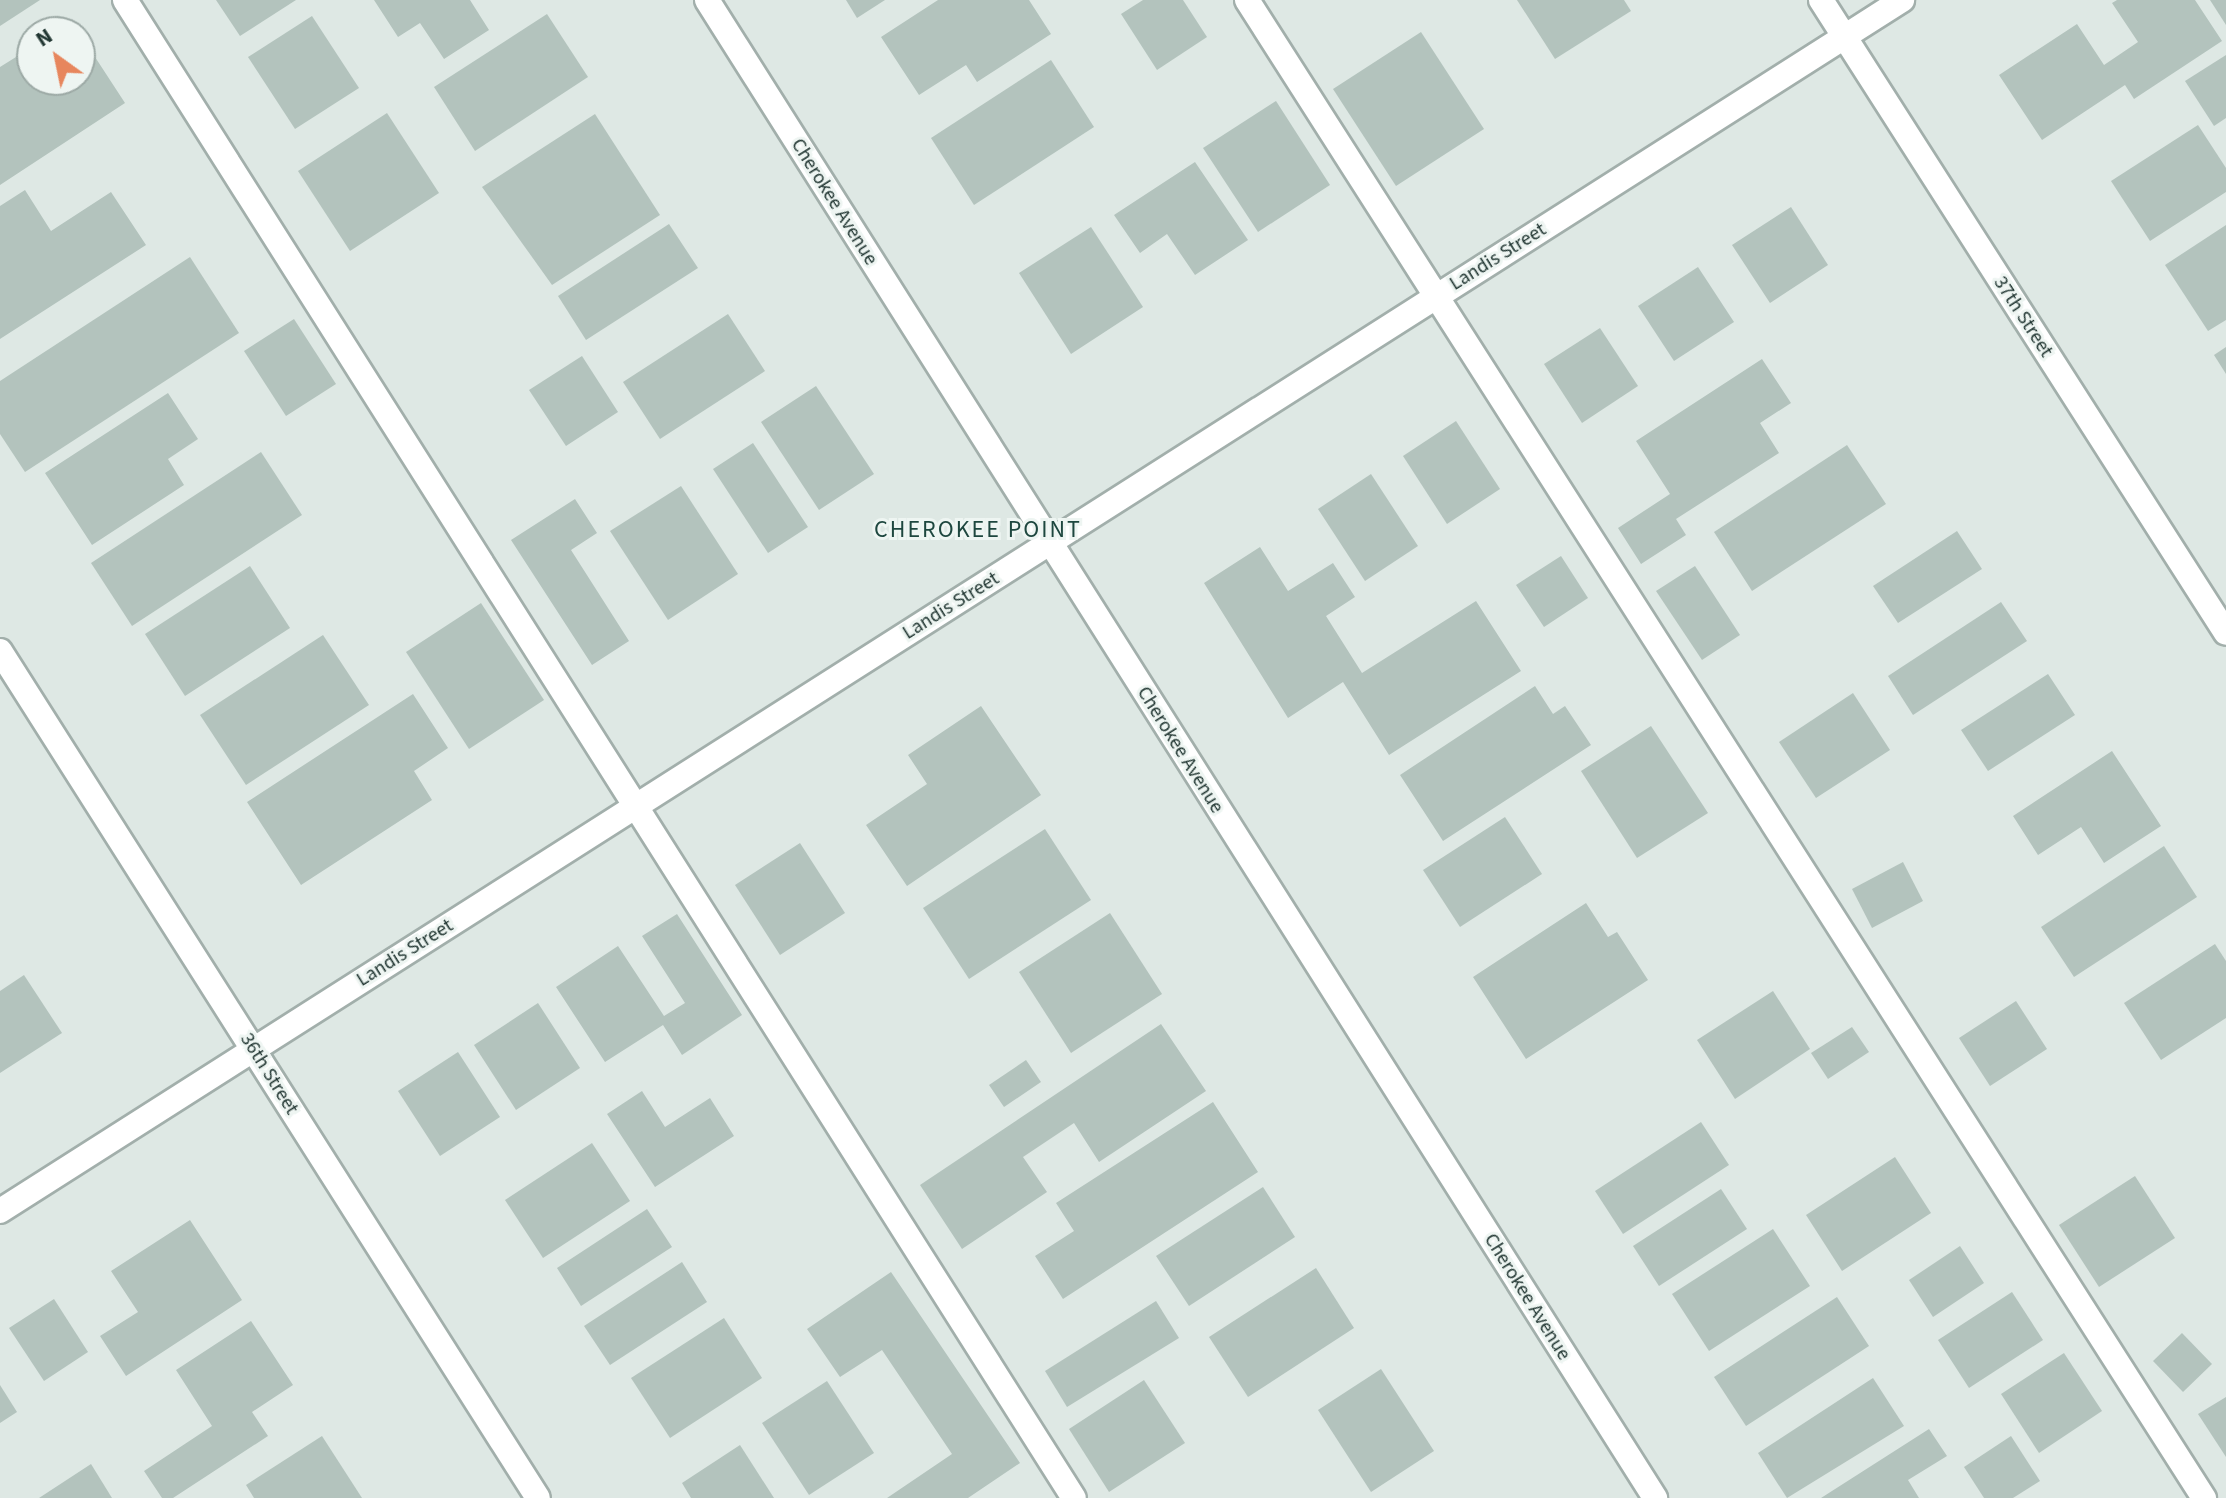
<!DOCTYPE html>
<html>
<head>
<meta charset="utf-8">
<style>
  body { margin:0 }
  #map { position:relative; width:2226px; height:1498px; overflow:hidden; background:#dee8e4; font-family:"Source Sans 3",sans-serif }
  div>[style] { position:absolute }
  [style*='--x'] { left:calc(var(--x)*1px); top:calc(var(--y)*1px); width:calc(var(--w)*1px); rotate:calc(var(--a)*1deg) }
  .building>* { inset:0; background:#b3c3bd }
  .roads { filter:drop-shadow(2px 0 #a2afab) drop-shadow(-2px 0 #a2afab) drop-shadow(0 2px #a2afab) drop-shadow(0 -2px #a2afab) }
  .service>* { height:24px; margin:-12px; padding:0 12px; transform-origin:12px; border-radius:12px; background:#fff }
  .minor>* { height:24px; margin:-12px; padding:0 12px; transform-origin:12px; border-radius:12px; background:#fff }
  .tertiary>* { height:24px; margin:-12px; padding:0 12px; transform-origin:12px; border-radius:12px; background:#fff }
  span { translate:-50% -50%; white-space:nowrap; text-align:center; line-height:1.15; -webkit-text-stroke:6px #eef5f2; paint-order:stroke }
  .street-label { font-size:20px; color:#213632 }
  .quarter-label { font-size:24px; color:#1e473f; letter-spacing:2px }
  .north { position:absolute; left:16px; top:16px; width:80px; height:80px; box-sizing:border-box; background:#eef5f2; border:2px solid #9ca9a5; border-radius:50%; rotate:327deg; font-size:22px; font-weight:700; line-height:32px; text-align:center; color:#213632 }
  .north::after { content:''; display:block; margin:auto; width:28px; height:36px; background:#e7865d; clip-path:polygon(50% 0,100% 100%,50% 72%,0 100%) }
</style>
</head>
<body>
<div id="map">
  <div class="building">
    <i style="clip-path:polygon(0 0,40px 0,0 26px)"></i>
    <i style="clip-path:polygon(216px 0,296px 0,240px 36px)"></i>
    <i style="clip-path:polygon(374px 0,470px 0,489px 30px,444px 59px,420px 23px,398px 37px)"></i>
    <i style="clip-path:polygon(846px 0,885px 0,857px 18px)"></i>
    <i style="clip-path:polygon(938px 0,1029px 0,1051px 34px,977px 82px,966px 65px,919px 95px,881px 37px)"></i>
    <i style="clip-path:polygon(1143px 0,1183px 0,1207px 37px,1157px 70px,1121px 14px)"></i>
    <i style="clip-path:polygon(1517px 0,1624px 0,1631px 11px,1555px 59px)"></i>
    <i style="clip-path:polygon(2117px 0,2195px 0,2222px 41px,2134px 99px,2125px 85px,2042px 140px,1999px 75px,2077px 24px,2104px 65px,2138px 42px,2112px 3px)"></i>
    <i style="clip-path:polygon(2210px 0,2226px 0,2226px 25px)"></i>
    <i style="clip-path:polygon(547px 14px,588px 77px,475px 151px,434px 87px)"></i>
    <i style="clip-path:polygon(312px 16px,359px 88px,295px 129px,248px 57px)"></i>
    <i style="clip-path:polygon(1421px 32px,1484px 129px,1396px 186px,1333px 89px)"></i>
    <i style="clip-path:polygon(80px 34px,125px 103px,0 185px,0 67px,32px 47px,32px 80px,80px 80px)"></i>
    <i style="clip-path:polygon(2226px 55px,2226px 118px,2214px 126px,2185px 81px)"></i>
    <i style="clip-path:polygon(1051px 60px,1094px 127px,974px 205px,931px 138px)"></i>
    <i style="clip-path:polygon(1276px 101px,1330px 185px,1258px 232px,1203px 148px)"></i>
    <i style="clip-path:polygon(387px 113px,439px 193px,350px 251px,298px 171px)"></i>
    <i style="clip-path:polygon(595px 114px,660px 215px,552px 285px,482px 187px)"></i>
    <i style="clip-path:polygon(2198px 125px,2226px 168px,2226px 192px,2150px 241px,2111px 181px)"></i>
    <i style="clip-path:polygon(1195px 162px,1248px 240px,1195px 275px,1167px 234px,1140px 253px,1114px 215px)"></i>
    <i style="clip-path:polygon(25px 190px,51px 231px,111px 192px,146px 245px,0 339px,0 206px)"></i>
    <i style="clip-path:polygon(1791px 207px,1828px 265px,1770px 303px,1732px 245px)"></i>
    <i style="clip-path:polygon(669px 224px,698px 268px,586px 340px,558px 296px)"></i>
    <i style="clip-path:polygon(2226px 225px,2226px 320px,2208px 331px,2165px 265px)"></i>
    <i style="clip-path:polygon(1091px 227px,1143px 307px,1071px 354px,1019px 273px)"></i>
    <i style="clip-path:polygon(190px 257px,239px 333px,25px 472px,0 434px,0 381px)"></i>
    <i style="clip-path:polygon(1698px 267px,1734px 322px,1674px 361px,1638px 306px)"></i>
    <i style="clip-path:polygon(728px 314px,765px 371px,660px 439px,623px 382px)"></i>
    <i style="clip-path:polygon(294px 319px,336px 384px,286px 416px,244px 351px)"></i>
    <i style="clip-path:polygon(1600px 328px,1638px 386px,1582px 423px,1544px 364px)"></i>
    <i style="clip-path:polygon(2226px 347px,2226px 374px,2214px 355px)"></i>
    <i style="clip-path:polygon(582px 356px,618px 412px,566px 446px,529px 390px)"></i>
    <i style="clip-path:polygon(1762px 359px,1791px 403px,1760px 423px,1779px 453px,1676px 519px,1686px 535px,1641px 564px,1618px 528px,1670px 494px,1636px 441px)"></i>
    <i style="clip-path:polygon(816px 386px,874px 474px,819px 510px,761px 422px)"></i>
    <i style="clip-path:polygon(168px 393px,198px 439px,168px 459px,184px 485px,92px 545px,45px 473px)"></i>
    <i style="clip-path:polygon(1456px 421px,1500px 489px,1447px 524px,1403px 456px)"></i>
    <i style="clip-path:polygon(753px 443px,808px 527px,768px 553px,713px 469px)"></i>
    <i style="clip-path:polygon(1847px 445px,1886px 504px,1752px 591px,1714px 532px)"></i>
    <i style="clip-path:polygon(261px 452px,302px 515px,132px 626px,91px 563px)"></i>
    <i style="clip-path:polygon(1371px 474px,1418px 546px,1365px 581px,1318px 509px)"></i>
    <i style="clip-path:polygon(681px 486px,738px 574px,668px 620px,610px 531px)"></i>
    <i style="clip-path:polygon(575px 499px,597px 533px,571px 550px,629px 641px,592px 665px,511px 540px)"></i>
    <i style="clip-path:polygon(1957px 531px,1982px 569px,1898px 623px,1873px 586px)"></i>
    <i style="clip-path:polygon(1260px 547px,1288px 591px,1333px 563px,1355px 597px,1326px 616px,1362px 673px,1476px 601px,1521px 671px,1389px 755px,1343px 682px,1288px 718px,1204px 583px)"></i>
    <i style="clip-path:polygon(1561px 556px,1588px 598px,1544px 627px,1516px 585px)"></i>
    <i style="clip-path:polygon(250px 566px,290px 628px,185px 696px,145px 634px)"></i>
    <i style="clip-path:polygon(1695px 566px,1740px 635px,1702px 660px,1656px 591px)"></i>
    <i style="clip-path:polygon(2001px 602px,2027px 641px,1913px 715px,1888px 676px)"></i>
    <i style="clip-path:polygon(481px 603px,544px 700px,469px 749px,406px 652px)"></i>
    <i style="clip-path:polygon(323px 635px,369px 705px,246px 785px,200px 715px)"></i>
    <i style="clip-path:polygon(2048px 674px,2075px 715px,1988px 771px,1961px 730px)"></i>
    <i style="clip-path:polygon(1535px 686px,1553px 714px,1565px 706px,1591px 745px,1443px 841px,1400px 775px)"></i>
    <i style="clip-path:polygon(1853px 693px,1890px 750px,1816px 798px,1779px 742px)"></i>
    <i style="clip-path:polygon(413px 694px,448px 748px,414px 771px,432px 800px,301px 885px,247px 802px)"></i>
    <i style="clip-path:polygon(981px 706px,1041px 795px,907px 886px,866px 825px,927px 784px,908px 755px)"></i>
    <i style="clip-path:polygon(1651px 726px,1708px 813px,1637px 858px,1581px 771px)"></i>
    <i style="clip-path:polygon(2112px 751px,2161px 826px,2104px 863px,2081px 827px,2038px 855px,2013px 816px)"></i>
    <i style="clip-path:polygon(1505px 817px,1542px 874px,1460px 927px,1423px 870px)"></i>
    <i style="clip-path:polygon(1045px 829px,1091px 900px,969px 979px,923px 908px)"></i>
    <i style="clip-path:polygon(800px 843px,845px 913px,780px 955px,735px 885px)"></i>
    <i style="clip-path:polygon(2164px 846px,2197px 897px,2074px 977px,2041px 927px)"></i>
    <i style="clip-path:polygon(1903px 862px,1923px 901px,1872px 928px,1852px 889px)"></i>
    <i style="clip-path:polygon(1586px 903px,1608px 937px,1617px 932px,1648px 980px,1526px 1059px,1473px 977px)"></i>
    <i style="clip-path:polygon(1110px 913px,1162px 994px,1071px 1053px,1019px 972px)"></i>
    <i style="clip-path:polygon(677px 914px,742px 1015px,682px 1055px,663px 1025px,605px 1062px,556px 987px,618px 946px,664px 1016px,685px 1003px,642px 936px)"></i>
    <i style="clip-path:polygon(2215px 944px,2226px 961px,2226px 1018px,2161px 1060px,2124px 1003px)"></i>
    <i style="clip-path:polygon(24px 975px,62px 1033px,0 1073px,0 991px)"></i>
    <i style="clip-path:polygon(1773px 991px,1810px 1049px,1735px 1099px,1697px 1040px)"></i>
    <i style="clip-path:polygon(2016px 1001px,2047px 1049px,1990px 1086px,1959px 1038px)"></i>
    <i style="clip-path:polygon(538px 1003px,580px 1068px,516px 1110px,474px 1045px)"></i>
    <i style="clip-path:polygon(1161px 1024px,1206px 1091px,1099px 1162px,1074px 1123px,1023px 1157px,1047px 1192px,962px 1249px,920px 1185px)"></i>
    <i style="clip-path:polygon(1852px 1027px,1869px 1052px,1828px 1079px,1811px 1053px)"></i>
    <i style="clip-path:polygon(458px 1052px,500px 1117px,440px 1156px,398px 1091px)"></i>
    <i style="clip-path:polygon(1026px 1060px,1041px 1082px,1004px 1107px,989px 1085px)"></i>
    <i style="clip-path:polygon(642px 1091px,665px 1127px,710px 1098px,734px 1136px,655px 1187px,607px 1114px)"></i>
    <i style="clip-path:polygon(1213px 1102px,1258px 1172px,1063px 1299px,1035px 1256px,1074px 1231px,1056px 1203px)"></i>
    <i style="clip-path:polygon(1701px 1122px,1729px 1165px,1623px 1234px,1595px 1191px)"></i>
    <i style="clip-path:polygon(592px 1143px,630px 1201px,543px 1258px,505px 1200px)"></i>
    <i style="clip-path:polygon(1895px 1157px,1931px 1213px,1842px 1271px,1806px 1215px)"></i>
    <i style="clip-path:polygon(2135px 1176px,2175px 1238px,2099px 1287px,2059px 1225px)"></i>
    <i style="clip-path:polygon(1263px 1187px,1295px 1237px,1189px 1306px,1156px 1256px)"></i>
    <i style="clip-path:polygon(1721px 1189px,1747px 1229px,1659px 1286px,1633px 1246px)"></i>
    <i style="clip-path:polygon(647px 1209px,672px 1247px,581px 1306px,557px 1268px)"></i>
    <i style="clip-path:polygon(190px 1220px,242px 1300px,126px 1376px,100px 1336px,138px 1312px,111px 1271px)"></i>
    <i style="clip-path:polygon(1773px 1229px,1810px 1286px,1709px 1351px,1672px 1294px)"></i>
    <i style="clip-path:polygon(1960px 1246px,1984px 1283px,1933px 1317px,1909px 1280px)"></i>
    <i style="clip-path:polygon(682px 1262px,707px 1302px,610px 1365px,584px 1326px)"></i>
    <i style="clip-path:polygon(1316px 1268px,1354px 1328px,1248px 1397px,1209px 1337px)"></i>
    <i style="clip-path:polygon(891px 1272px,1020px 1463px,968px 1498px,887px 1498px,952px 1454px,882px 1350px,840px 1377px,807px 1329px)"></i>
    <i style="clip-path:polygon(2012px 1292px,2043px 1340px,1969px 1388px,1938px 1340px)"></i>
    <i style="clip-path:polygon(1837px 1297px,1869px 1346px,1746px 1426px,1714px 1377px)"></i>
    <i style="clip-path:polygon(54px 1299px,88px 1352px,44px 1381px,9px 1328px)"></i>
    <i style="clip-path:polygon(1156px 1301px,1179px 1338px,1067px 1407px,1045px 1371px)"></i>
    <i style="clip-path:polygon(724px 1318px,762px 1378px,670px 1438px,631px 1378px)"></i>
    <i style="clip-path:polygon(251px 1321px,293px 1385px,252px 1412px,268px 1436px,173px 1498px,162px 1498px,144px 1471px,212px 1426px,176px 1370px)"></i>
    <i style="clip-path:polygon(2182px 1333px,2212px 1364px,2183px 1392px,2153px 1361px)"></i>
    <i style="clip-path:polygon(2064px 1353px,2102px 1411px,2039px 1453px,2001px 1394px)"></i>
    <i style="clip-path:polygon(1381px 1369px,1434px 1451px,1371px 1492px,1318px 1410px)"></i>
    <i style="clip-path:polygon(1873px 1378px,1904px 1426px,1787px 1498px,1758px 1453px)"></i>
    <i style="clip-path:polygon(1144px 1380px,1185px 1443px,1109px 1492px,1069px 1429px)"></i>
    <i style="clip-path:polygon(827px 1381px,874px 1453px,809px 1495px,762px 1423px)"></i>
    <i style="clip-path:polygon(0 1385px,17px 1412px,0 1423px)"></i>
    <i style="clip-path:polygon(2226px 1397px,2226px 1457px,2198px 1414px)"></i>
    <i style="clip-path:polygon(1929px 1429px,1947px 1456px,1908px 1480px,1919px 1498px,1821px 1498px)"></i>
    <i style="clip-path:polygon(322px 1436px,362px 1498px,254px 1498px,246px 1485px)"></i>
    <i style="clip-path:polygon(2011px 1436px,2040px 1481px,2013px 1498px,1984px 1498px,1964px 1467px)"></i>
    <i style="clip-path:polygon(740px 1445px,774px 1498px,691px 1498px,682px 1483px)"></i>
    <i style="clip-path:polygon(91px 1464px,112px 1498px,39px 1498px)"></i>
  </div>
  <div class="roads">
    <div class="service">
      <i style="--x:125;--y:0;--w:1773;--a:57.65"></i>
      <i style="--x:1247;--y:0;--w:1778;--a:57.43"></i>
    </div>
    <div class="minor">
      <i style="--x:707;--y:0;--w:1773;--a:57.67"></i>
      <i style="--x:1821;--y:0;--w:751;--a:57.39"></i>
      <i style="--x:1844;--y:37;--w:69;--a:-32.5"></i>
      <i style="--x:0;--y:651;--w:1003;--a:57.58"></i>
    </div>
    <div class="tertiary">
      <i style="--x:0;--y:1211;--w:2186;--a:-32.48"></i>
    </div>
  </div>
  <div class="street-label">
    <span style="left:834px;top:202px;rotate:58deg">Cherokee Avenue</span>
    <span style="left:1498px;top:257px;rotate:-32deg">Landis Street</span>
    <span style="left:2023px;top:317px;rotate:57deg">37th Street</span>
    <span style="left:951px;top:606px;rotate:-32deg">Landis Street</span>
    <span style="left:1180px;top:750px;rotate:58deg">Cherokee Avenue</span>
    <span style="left:405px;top:953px;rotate:-32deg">Landis Street</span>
    <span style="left:269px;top:1074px;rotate:58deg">36th Street</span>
    <span style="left:1527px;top:1297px;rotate:58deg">Cherokee Avenue</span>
  </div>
  <div class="quarter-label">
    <span style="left:978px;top:530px">CHEROKEE POINT</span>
  </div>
  <div class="north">N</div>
</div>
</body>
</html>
